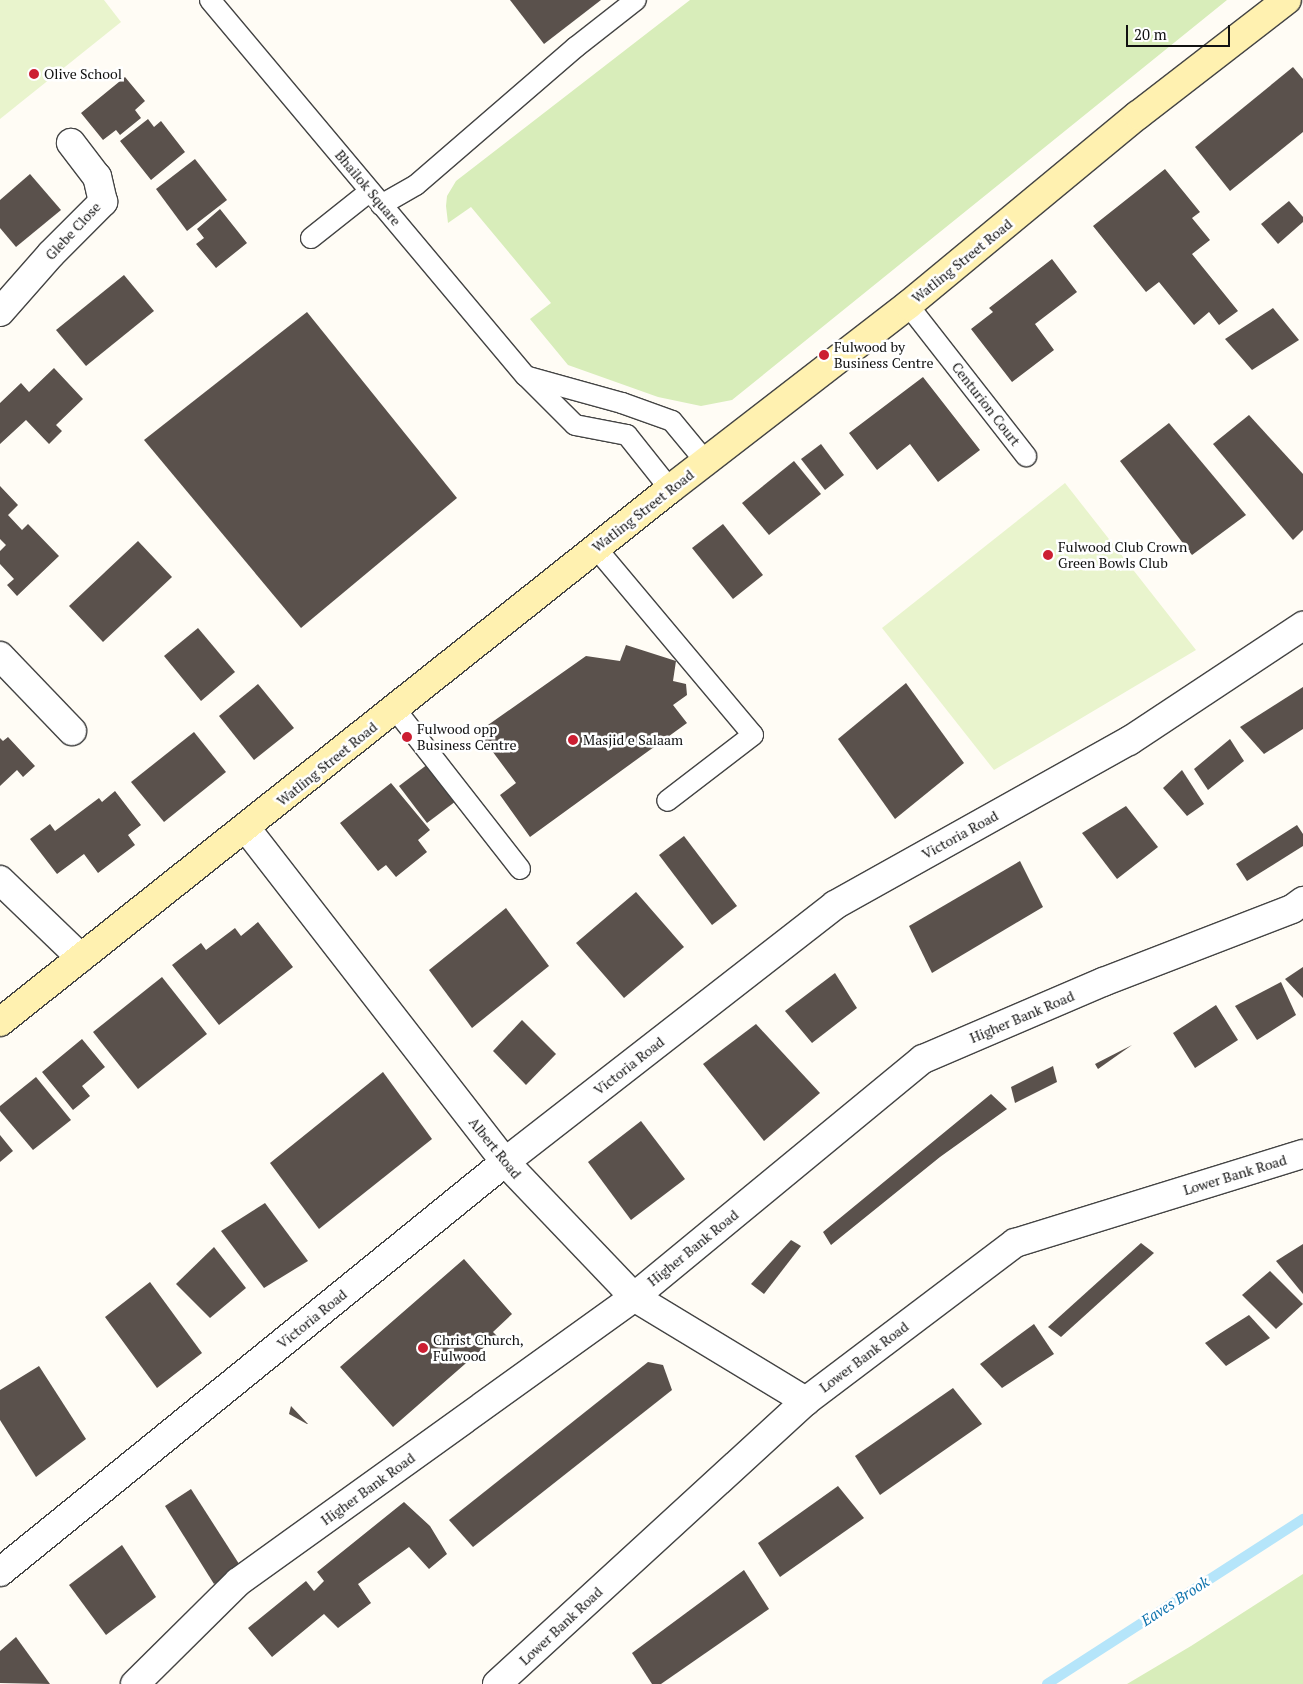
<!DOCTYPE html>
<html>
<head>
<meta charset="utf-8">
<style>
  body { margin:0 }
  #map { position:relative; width:1303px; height:1684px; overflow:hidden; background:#fffcf5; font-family:"PT Serif",serif }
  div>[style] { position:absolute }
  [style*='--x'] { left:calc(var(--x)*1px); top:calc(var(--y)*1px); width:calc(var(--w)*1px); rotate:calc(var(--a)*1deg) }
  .green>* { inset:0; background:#d8edba }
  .pitch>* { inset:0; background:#e9f4cd }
  .stream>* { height:10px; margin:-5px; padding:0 5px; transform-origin:5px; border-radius:5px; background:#b5e5fa }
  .building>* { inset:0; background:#5a514c }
  .roads { filter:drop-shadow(1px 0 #444) drop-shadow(-1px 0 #444) drop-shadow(0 1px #444) drop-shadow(0 -1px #444) }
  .service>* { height:20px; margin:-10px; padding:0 10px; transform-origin:10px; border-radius:10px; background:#fff }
  .minor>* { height:28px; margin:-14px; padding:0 14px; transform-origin:14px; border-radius:14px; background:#fff }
  .secondary>* { height:28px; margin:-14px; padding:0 14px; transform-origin:14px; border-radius:14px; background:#fff1b0 }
  .dots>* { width:14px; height:14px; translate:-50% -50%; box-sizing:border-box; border:2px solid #fff; border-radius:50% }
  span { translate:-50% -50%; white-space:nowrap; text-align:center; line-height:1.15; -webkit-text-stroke:5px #fff; paint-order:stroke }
  .poi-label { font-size:14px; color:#111 }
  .left { translate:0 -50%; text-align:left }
  .street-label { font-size:14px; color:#111 }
  .water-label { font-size:15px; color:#0f73ad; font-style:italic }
  .scale { position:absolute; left:1126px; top:25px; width:104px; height:22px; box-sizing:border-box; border:2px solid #111; border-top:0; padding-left:6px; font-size:15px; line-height:18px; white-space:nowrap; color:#111; -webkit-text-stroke:4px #fff; paint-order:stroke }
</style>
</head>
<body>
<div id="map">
  <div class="green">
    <i style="clip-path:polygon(690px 0,1227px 0,732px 400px,701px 406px,658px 397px,568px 365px,530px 319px,551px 303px,471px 207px,448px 223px,446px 206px,447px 196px,456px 181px)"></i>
    <i style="clip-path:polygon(1303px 1574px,1303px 1684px,1127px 1684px,1191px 1646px)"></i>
  </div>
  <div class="pitch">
    <i style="clip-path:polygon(0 0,104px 0,121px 22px,0 119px)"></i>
    <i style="clip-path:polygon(1065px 483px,1196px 650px,994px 770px,882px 628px)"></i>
  </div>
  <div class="stream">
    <i style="--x:1047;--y:1684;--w:305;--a:-32.8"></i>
  </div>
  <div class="building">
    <i style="clip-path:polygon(510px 0,601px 0,544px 44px)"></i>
    <i style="clip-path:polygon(1293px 67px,1303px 79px,1303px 132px,1230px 191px,1195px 147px)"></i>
    <i style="clip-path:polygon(125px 77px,145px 101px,135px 110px,141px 118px,120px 135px,116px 130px,103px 140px,81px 113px)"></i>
    <i style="clip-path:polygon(148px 119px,154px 127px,161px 121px,185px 152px,151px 180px,120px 141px)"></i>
    <i style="clip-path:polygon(195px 159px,227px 200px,187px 231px,156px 189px)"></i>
    <i style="clip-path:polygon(1165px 169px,1200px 212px,1192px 218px,1210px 240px,1192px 254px,1238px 311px,1219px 325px,1209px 312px,1194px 325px,1159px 282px,1146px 292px,1093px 226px)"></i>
    <i style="clip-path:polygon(30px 174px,61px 210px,16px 247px,0 228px,0 200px)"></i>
    <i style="clip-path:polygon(1289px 201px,1303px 217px,1303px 222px,1278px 244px,1261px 224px)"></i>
    <i style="clip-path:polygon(220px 209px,247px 243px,216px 268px,196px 244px,204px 238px,197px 229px)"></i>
    <i style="clip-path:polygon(1052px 259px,1077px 292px,1035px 324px,1054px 350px,1012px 382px,971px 329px,993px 312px,989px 308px)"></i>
    <i style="clip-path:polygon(124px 275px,154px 311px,86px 366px,56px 330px)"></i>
    <i style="clip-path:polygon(1273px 308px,1299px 340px,1252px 370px,1225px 339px)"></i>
    <i style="clip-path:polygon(307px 312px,457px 498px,301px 628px,144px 440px)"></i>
    <i style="clip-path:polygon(54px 368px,83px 399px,56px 425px,62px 431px,49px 444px,26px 420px,0 444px,0 403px,21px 383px,29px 392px)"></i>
    <i style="clip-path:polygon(923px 377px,980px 450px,938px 482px,910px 444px,877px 470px,849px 433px)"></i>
    <i style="clip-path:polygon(1249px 415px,1303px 474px,1303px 530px,1293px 540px,1213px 444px)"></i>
    <i style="clip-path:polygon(1169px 423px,1246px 515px,1192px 555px,1120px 461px)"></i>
    <i style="clip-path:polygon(821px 444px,844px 475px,825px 490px,801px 459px)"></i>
    <i style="clip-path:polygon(794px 461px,821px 494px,769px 535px,742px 503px)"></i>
    <i style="clip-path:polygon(0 486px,18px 505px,8px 515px,22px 530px,28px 524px,59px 556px,17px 596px,7px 585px,14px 579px,0 564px,0 551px,6px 545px,0 539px)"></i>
    <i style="clip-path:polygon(723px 524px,763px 575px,733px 599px,692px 548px)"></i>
    <i style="clip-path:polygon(138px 541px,172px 577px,103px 642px,69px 606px)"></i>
    <i style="clip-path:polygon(198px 628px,235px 672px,201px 701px,164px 656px)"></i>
    <i style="clip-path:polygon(626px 645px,676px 661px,673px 681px,686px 684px,687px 695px,673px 705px,687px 723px,530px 837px,500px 795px,516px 783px,478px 732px,586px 656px,620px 661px)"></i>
    <i style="clip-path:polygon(906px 683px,964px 763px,895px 819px,838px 739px)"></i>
    <i style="clip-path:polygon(258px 684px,294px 728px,254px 760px,219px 716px)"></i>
    <i style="clip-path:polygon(1303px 687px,1303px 729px,1264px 754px,1240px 727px)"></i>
    <i style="clip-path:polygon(194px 732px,226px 772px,164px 822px,131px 782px)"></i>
    <i style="clip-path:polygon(8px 737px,35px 766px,23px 777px,17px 770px,0 786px,0 738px,3px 741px)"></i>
    <i style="clip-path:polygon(1230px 739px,1244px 761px,1208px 790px,1194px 769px)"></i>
    <i style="clip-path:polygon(428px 764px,456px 801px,427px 823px,399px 786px)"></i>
    <i style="clip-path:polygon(1182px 770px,1204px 804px,1187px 816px,1163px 788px)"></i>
    <i style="clip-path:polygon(391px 783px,430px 830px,418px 840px,427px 852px,396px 877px,386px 865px,378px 871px,340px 823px)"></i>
    <i style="clip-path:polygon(115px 791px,141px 825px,128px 835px,135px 845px,98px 873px,84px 854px,57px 874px,30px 839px,50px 824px,55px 831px,99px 798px,102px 802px)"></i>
    <i style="clip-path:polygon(1126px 806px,1158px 847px,1117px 879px,1082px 833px)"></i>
    <i style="clip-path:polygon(1297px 825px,1303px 834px,1303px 846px,1247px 881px,1236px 864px)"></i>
    <i style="clip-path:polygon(684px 836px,737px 906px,712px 925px,659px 855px)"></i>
    <i style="clip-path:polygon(1020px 861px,1043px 907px,932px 973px,909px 926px)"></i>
    <i style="clip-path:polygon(636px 892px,684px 947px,624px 998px,576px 943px)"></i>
    <i style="clip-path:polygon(506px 908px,549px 966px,472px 1028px,429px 970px)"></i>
    <i style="clip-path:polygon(258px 922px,293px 967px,219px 1025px,172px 965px,201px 943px,206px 950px,235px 928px,241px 936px)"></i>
    <i style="clip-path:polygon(1303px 967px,1303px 998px,1285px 979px)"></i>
    <i style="clip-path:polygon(835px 973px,857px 1008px,812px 1043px,785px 1011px)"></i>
    <i style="clip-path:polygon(162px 977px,207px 1034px,138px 1089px,93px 1032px)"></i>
    <i style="clip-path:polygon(1281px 982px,1296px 1015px,1257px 1040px,1235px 1006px)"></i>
    <i style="clip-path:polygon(1216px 1005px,1238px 1040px,1195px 1068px,1173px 1033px)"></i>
    <i style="clip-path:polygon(522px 1020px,556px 1054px,526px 1085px,493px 1051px)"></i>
    <i style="clip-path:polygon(756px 1024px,820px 1093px,764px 1141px,703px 1064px)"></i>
    <i style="clip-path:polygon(82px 1039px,105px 1067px,82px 1086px,90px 1096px,73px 1110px,42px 1072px)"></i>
    <i style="clip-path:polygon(1132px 1045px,1098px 1069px,1095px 1064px)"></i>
    <i style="clip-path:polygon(1053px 1066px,1057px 1082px,1015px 1103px,1011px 1087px)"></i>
    <i style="clip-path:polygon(383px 1072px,432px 1139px,319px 1229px,270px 1163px)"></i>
    <i style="clip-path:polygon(36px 1077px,71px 1120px,33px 1150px,0 1111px,0 1106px)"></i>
    <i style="clip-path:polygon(991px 1094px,1007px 1109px,940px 1157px,831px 1245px,823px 1232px)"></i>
    <i style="clip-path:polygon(641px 1121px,685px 1179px,631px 1220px,588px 1162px)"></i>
    <i style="clip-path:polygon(0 1135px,13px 1151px,0 1162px)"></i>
    <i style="clip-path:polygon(265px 1203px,308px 1261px,264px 1288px,221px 1231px)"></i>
    <i style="clip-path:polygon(791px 1240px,801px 1246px,764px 1294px,751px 1284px)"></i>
    <i style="clip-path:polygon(1141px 1243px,1154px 1253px,1061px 1337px,1048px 1327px)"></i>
    <i style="clip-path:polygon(1303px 1244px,1303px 1294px,1276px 1261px)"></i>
    <i style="clip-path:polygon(214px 1247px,246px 1288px,210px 1318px,176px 1284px)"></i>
    <i style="clip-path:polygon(464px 1259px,512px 1314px,493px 1332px,497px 1336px,393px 1427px,340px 1367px)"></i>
    <i style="clip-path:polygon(1270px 1271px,1303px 1304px,1276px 1329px,1242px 1295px)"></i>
    <i style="clip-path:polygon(150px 1282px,202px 1353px,157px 1388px,105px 1317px)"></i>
    <i style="clip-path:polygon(1249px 1315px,1270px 1338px,1226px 1366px,1205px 1343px)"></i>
    <i style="clip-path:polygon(1034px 1324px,1054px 1354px,1002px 1388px,980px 1364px)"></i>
    <i style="clip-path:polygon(648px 1362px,663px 1365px,672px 1390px,473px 1547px,449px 1520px)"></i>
    <i style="clip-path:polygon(39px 1366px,86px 1439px,36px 1477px,0 1420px,0 1390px)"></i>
    <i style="clip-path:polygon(953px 1388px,982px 1424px,880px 1495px,855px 1456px)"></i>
    <i style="clip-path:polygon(291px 1406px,308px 1424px,307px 1424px,289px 1414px)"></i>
    <i style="clip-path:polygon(838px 1486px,864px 1518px,780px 1577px,758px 1543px)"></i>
    <i style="clip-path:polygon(191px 1489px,241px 1567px,214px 1584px,165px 1506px)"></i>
    <i style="clip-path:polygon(404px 1502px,430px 1526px,447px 1554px,429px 1569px,409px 1547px,358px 1584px,371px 1603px,338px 1628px,324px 1614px,272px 1657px,248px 1628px,306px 1581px,314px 1591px,324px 1581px,317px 1572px)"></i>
    <i style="clip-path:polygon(122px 1545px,156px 1597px,106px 1635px,69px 1585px)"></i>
    <i style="clip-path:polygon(744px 1570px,769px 1609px,661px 1684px,652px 1684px,632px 1653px)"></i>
    <i style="clip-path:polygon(16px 1637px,50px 1684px,0 1683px,0 1651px)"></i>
  </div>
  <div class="roads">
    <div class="service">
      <i style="--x:210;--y:0;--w:491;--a:50"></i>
      <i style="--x:526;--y:376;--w:69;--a:45"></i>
      <i style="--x:575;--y:425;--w:53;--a:10.9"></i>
      <i style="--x:627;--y:435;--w:69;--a:51.5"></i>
      <i style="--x:381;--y:205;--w:40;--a:-29.7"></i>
      <i style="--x:416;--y:185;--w:211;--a:-40.8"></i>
      <i style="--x:576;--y:47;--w:76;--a:-38.1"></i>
      <i style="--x:311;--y:238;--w:75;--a:-38.5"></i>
      <i style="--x:908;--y:305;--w:192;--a:52"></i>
      <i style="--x:528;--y:377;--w:98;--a:15.5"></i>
      <i style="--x:622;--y:403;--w:53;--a:19.8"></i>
      <i style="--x:672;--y:421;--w:53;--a:50.3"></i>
      <i style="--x:596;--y:548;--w:244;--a:50"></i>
      <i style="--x:753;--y:735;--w:108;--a:142.5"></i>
      <i style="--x:395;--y:709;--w:203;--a:52"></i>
    </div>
    <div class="minor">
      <i style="--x:0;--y:312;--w:77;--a:-48.7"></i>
      <i style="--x:51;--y:254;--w:74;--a:-45"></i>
      <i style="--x:103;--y:202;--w:26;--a:-103"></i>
      <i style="--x:97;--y:177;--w:43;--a:-127.4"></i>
      <i style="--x:0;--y:656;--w:104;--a:46.2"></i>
      <i style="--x:246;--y:828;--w:423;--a:52.2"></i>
      <i style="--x:505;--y:1162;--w:187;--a:46.3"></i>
      <i style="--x:634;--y:1297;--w:201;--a:31.2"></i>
      <i style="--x:0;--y:880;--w:112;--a:43.9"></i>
      <i style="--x:0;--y:1572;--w:650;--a:-39.07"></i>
      <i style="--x:505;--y:1162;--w:418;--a:-37.9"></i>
      <i style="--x:835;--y:905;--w:337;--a:-29.2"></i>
      <i style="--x:1129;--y:741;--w:209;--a:-33.5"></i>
      <i style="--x:135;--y:1684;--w:145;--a:-44.7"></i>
      <i style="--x:238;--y:1582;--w:488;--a:-35.7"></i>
      <i style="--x:634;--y:1297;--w:374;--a:-39.5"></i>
      <i style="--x:923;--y:1059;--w:196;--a:-23.2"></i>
      <i style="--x:1103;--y:982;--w:203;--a:-21.1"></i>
      <i style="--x:1292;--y:909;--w:14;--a:-36"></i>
      <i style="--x:497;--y:1684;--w:419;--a:-42.5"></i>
      <i style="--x:806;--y:1401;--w:262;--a:-37.1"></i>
      <i style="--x:1015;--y:1243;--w:301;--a:-17.2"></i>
    </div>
    <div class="secondary">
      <i style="--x:0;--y:1022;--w:856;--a:-38.5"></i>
      <i style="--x:670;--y:489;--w:301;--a:-37.7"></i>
      <i style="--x:908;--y:305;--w:298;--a:-39.6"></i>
      <i style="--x:1138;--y:115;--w:188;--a:-37.7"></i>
    </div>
  </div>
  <div class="dots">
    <i style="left:34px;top:74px;background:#cc1e32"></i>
    <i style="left:824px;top:355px;background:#cc1e32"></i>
    <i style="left:1048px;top:555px;background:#cc1e32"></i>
    <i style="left:407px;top:737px;background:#cc1e32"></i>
    <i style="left:573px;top:740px;background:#cc1e32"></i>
    <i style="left:423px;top:1348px;background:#cc1e32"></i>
  </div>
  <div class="poi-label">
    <span class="left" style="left:44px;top:74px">Olive School</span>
    <span class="left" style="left:834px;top:355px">Fulwood by<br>Business Centre</span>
    <span class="left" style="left:1058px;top:555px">Fulwood Club Crown<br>Green Bowls Club</span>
    <span class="left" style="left:417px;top:737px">Fulwood opp<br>Business Centre</span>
    <span class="left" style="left:583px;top:740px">Masjid e Salaam</span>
    <span class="left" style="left:433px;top:1348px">Christ Church,<br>Fulwood</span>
  </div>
  <div class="street-label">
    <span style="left:368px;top:188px;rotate:50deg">Bhailok Square</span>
    <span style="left:73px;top:231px;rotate:-47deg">Glebe Close</span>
    <span style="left:962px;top:261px;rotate:-39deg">Watling Street Road</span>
    <span style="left:986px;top:404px;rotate:52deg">Centurion Court</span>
    <span style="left:643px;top:511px;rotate:-38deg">Watling Street Road</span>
    <span style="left:327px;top:764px;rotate:-39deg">Watling Street Road</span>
    <span style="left:960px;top:835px;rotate:-29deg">Victoria Road</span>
    <span style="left:1022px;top:1017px;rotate:-23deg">Higher Bank Road</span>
    <span style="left:629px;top:1066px;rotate:-38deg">Victoria Road</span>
    <span style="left:495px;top:1148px;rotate:51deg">Albert Road</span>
    <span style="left:1235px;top:1175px;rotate:-17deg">Lower Bank Road</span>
    <span style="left:693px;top:1248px;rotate:-39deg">Higher Bank Road</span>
    <span style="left:312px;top:1319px;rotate:-39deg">Victoria Road</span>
    <span style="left:864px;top:1357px;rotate:-37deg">Lower Bank Road</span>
    <span style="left:368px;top:1489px;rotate:-36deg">Higher Bank Road</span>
    <span style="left:561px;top:1626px;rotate:-43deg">Lower Bank Road</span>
  </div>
  <div class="water-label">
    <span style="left:1175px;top:1601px;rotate:-33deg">Eaves Brook</span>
  </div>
  <div class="scale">20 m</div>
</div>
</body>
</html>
